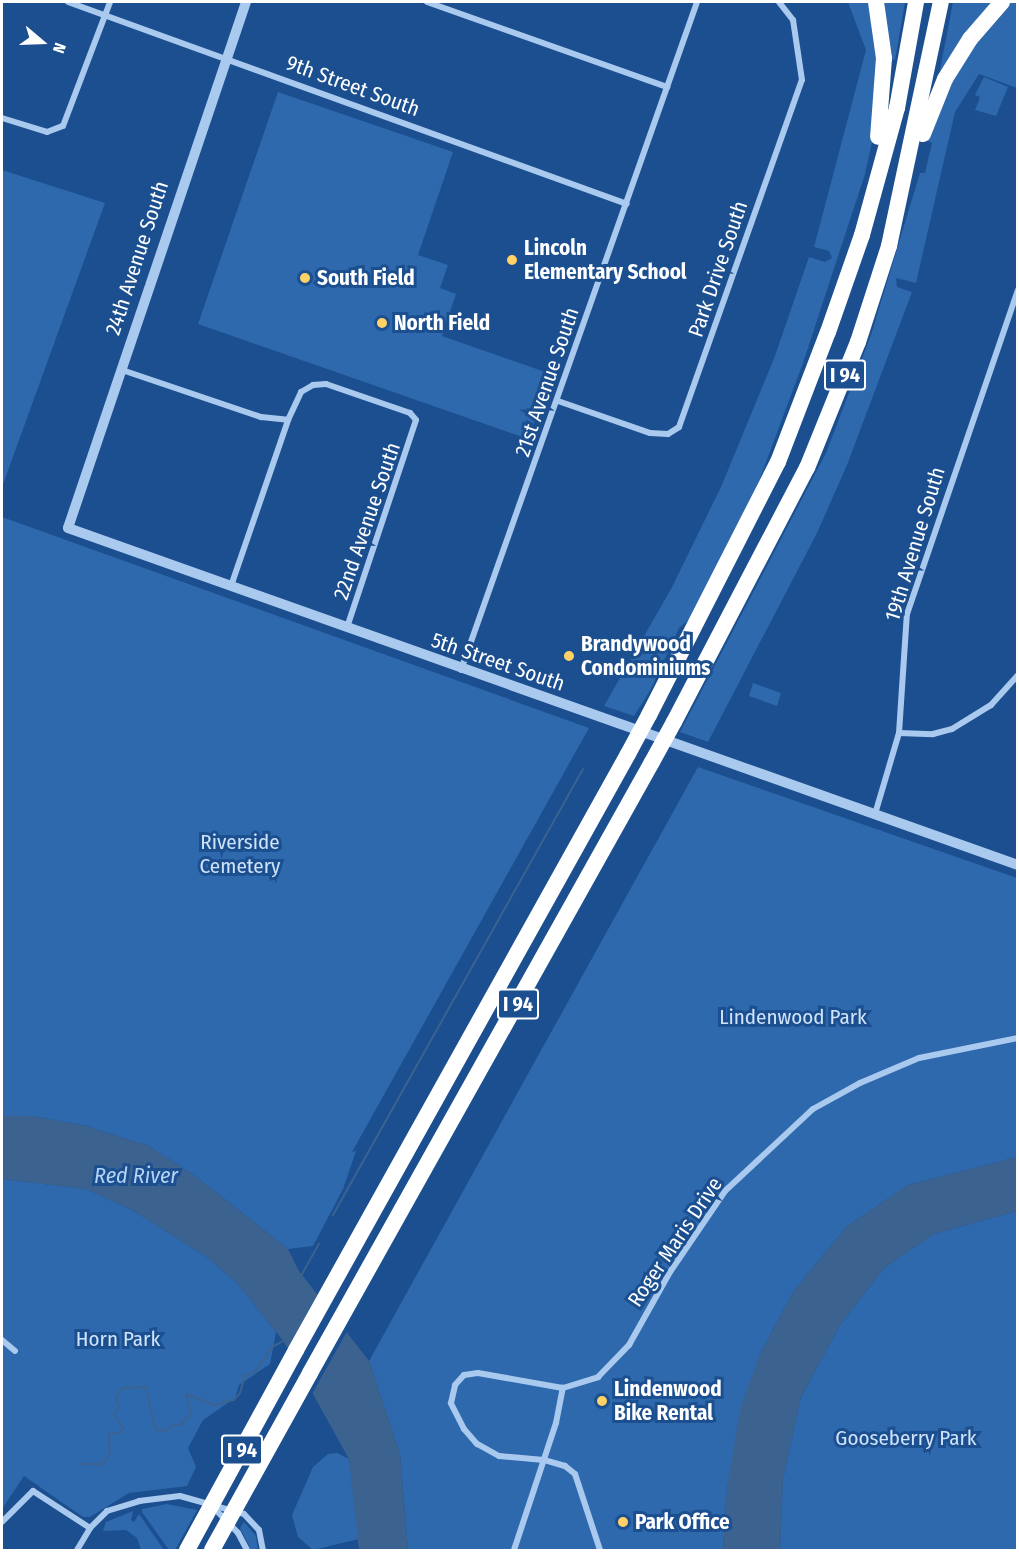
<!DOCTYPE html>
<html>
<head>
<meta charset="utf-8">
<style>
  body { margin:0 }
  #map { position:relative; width:1019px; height:1552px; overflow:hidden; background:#1b4f8f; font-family:"Fira Sans Condensed",sans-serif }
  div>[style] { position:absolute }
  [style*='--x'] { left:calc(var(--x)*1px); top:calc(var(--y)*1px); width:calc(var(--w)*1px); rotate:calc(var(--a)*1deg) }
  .green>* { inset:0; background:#2e69ad }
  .water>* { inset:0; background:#3c6290 }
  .pier>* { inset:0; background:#1b4f8f }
  .stream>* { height:2px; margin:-1px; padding:0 1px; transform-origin:1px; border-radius:1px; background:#3c6290 }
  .minor>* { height:6px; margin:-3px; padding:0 3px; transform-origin:3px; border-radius:3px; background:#a9c9ee }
  .tertiary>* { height:10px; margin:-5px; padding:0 5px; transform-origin:5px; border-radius:5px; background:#a9c9ee }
  .motorway>* { height:16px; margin:-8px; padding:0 8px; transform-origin:8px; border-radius:8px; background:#fff }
  .motorway-bridge>* { height:16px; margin:-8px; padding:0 8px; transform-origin:8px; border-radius:8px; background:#fff }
  .dots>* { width:16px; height:16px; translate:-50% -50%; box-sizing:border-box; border:3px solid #1b4f8f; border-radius:50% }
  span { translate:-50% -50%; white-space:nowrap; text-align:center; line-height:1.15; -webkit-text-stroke:6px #1b4f8f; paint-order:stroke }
  .shield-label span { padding:2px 4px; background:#1b4f8f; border:2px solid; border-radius:4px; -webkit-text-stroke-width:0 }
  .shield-label { font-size:20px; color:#fff; font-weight:700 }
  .street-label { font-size:21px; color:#fff }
  .poi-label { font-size:21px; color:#fff; font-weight:700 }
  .left { translate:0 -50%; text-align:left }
  .park-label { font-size:21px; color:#cfe3fa }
  .water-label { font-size:22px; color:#b5d3f5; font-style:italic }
  .frame { position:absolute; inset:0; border:3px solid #fff; pointer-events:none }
  .north { position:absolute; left:12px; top:12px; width:60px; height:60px; -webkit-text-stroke:4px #1b4f8f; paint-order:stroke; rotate:109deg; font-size:16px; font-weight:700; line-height:24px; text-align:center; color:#fff }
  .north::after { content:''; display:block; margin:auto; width:21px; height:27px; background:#fff; clip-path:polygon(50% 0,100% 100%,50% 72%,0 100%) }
</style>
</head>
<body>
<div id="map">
  <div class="green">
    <i style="clip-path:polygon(848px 2px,872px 2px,875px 13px,878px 115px,865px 174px,803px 363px,759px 481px,693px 616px,679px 628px,651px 689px,634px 716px,604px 706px,671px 589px,721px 487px,775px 356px,809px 257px,825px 262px,832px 258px,829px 251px,814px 247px,866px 50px)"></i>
    <i style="clip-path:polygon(883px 2px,905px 2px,895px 60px,891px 60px)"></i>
    <i style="clip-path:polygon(953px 2px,995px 2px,938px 81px,944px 49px)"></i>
    <i style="clip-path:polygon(1017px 2px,1017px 88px,979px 74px,955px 112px,916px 283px,896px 278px,897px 287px,912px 292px,847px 465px,817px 533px,708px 742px,680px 732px,826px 453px,871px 335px,920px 173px,925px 173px,932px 143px,928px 141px,940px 107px,963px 61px,989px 26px,1009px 3px)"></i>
    <i style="clip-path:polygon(984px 77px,1008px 87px,996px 116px,975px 110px,980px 97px,975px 95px)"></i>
    <i style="clip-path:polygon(278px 92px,453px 152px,418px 255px,448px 265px,440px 288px,456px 294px,442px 336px,551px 374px,528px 439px,198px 324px)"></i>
    <i style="clip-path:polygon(2px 170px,105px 203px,2px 487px)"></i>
    <i style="clip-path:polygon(2px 517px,589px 728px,352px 1152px,356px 1151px,343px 1189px,313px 1246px,288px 1249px,198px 1178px,149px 1146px,86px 1126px,33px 1116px,2px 1116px)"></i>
    <i style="clip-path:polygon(753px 683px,781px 693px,777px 706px,749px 696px)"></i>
    <i style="clip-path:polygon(698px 767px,1017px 878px,1017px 1157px,908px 1185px,846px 1227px,793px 1292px,760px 1354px,727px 1488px,723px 1550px,408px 1550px,400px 1454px,369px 1361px)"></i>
    <i style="clip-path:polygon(2px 1179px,86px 1189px,134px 1211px,208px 1258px,238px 1284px,276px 1332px,270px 1364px,239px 1385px,235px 1398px,203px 1420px,188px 1448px,196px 1467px,187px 1486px,129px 1493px,90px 1517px,83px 1517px,24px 1476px,2px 1509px)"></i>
    <i style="clip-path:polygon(1017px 1211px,1017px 1550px,780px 1550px,783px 1479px,801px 1397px,840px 1325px,885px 1267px,934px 1234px)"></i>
    <i style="clip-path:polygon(337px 1453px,349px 1459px,359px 1539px,313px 1550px,298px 1537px,292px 1515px,313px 1467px,328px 1454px)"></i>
    <i style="clip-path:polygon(167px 1504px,197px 1510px,175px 1550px,169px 1550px,142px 1512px,142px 1509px)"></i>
    <i style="clip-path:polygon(133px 1511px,131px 1520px,134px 1522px,139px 1514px,164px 1550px,141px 1550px,137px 1538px,126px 1530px,103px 1531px,106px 1522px)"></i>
    <i style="clip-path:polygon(244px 1522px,256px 1536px,258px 1550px,251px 1550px,240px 1528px)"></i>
  </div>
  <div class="water">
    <i style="clip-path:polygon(2px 1116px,33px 1116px,86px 1126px,149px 1146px,198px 1178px,288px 1249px,299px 1271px,369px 1361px,400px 1454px,408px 1550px,359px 1550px,349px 1459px,284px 1342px,238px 1284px,208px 1258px,134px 1211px,86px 1189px,2px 1179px)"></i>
    <i style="clip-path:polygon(1017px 1157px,1017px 1211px,934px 1234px,885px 1267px,840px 1325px,801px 1397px,783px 1479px,780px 1550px,723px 1550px,727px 1488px,740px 1409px,760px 1354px,793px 1292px,846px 1227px,908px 1185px)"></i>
  </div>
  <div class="pier">
    <i style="clip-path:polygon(319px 1292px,349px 1328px,312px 1394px,286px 1351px)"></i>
  </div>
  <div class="stream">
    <i style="--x:333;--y:1215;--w:511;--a:-60.73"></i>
    <i style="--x:301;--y:1276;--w:37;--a:-61"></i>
    <i style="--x:81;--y:1464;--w:21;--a:0"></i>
    <i style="--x:102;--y:1464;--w:13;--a:-51"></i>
    <i style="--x:110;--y:1454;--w:20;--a:-93"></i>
    <i style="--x:109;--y:1434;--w:11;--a:-5"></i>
    <i style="--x:120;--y:1433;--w:6;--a:-59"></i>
    <i style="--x:123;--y:1428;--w:17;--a:-123"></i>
    <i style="--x:114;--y:1414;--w:9;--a:-54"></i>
    <i style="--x:119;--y:1407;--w:10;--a:-107"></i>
    <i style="--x:116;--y:1397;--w:11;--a:-52"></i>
    <i style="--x:123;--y:1388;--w:23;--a:-2"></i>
    <i style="--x:146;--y:1387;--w:43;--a:77.9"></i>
    <i style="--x:155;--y:1429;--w:11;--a:10"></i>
    <i style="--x:166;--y:1431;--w:6;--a:-51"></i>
    <i style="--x:170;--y:1426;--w:10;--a:-6"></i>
    <i style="--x:180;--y:1425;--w:16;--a:-47"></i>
    <i style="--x:191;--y:1413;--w:20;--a:-105"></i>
    <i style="--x:186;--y:1394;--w:31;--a:21"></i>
    <i style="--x:215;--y:1405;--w:20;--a:-15"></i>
    <i style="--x:234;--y:1400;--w:9;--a:-49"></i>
    <i style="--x:240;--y:1393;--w:18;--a:-74"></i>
    <i style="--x:245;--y:1376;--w:12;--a:-24"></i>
    <i style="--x:256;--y:1371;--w:29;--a:-56"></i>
    <i style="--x:272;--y:1347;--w:15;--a:-28"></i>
  </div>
  <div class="minor">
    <i style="--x:68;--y:2;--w:594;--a:19.87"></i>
    <i style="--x:427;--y:2;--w:255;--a:19.5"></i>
    <i style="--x:2;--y:118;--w:47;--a:17.3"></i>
    <i style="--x:47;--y:132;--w:17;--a:-21"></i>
    <i style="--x:63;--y:126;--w:133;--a:-69.2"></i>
    <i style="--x:122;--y:370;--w:147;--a:18.7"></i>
    <i style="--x:261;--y:417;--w:27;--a:6"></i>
    <i style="--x:288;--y:420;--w:31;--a:-65"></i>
    <i style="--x:301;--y:392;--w:14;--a:-30"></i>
    <i style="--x:313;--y:385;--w:13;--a:-4"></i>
    <i style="--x:326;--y:384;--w:89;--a:19"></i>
    <i style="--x:410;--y:413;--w:9;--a:49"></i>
    <i style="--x:416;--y:420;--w:219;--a:108.4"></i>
    <i style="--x:558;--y:401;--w:97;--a:19.2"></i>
    <i style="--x:650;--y:433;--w:18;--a:3"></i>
    <i style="--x:668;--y:434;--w:13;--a:-32"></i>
    <i style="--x:679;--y:427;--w:368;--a:-70.5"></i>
    <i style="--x:802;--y:80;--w:61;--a:-98.5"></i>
    <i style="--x:793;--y:20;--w:23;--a:-128"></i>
    <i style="--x:231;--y:586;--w:176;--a:-71"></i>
    <i style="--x:461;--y:670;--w:708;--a:-70.54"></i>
    <i style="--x:899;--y:733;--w:34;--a:2"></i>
    <i style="--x:933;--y:734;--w:20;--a:-15"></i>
    <i style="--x:952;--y:729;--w:46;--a:-31.6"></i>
    <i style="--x:991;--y:705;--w:40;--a:-48"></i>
    <i style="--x:875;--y:814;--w:84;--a:-73.5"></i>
    <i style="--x:899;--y:733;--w:119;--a:-86.2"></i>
    <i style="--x:907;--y:614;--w:342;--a:-71.1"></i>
    <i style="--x:2;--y:1340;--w:17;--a:40"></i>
    <i style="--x:213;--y:1507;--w:36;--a:46"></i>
    <i style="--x:238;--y:1533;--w:19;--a:62"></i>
    <i style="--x:2;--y:1522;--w:44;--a:-45"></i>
    <i style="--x:33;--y:1491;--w:68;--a:33"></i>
    <i style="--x:77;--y:1550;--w:26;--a:-59"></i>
    <i style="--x:90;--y:1528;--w:24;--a:-45"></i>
    <i style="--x:107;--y:1511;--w:34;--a:-17"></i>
    <i style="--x:139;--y:1501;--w:41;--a:-7"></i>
    <i style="--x:180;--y:1496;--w:66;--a:15.7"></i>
    <i style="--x:244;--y:1514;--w:22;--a:47"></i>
    <i style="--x:259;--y:1530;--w:20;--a:79"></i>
    <i style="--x:514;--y:1550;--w:134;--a:-71.7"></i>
    <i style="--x:556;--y:1423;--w:36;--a:-79"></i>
    <i style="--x:600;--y:1550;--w:80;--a:-108.2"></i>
    <i style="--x:575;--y:1474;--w:13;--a:-141"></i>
    <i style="--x:565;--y:1466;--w:22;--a:-164"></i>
    <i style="--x:544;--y:1460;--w:45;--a:-174.9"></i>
    <i style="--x:499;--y:1456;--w:25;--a:-151"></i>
    <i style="--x:477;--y:1444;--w:20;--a:-131"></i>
    <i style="--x:464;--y:1429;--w:29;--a:-117"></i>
    <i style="--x:451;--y:1403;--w:18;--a:-77"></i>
    <i style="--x:455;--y:1385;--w:13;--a:-48"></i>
    <i style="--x:464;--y:1375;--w:14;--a:-8"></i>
    <i style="--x:478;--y:1373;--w:86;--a:10"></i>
    <i style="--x:563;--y:1388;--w:37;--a:-17"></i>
    <i style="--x:598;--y:1377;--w:45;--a:-45.9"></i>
    <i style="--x:629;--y:1345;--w:84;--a:-60.7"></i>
    <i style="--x:670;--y:1272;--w:98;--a:-55.8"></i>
    <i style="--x:725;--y:1191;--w:120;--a:-43"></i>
    <i style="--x:813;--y:1109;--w:54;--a:-29"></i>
    <i style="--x:860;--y:1083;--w:64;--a:-23"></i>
    <i style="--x:919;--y:1058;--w:101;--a:-11.4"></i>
  </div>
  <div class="tertiary">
    <i style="--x:246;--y:2;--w:555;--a:108.7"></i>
    <i style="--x:68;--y:528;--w:1008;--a:19.53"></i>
  </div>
  <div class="motorway">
    <i style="--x:876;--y:2;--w:57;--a:81.9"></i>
    <i style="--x:884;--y:58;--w:79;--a:94.3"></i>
    <i style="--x:923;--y:134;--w:59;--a:-68.2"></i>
    <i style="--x:945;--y:79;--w:47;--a:-58"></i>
    <i style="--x:970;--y:39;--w:49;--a:-49.1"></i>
    <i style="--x:649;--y:715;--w:284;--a:-63"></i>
    <i style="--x:778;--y:462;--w:139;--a:-69"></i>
    <i style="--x:828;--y:332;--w:103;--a:-70.7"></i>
    <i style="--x:862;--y:235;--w:132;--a:-74.6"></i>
    <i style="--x:897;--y:108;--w:108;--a:-79.8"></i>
    <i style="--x:674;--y:722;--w:287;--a:-62.4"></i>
    <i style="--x:807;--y:468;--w:136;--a:-68"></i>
    <i style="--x:858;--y:342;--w:101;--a:-72.1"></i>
    <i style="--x:889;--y:246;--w:249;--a:-78"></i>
    <i style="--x:296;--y:1350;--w:682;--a:-60.88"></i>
    <i style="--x:310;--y:1373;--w:700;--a:-60.76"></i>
  </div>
  <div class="motorway-bridge">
    <i style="--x:628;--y:754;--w:44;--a:-61.7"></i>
    <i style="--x:652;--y:762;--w:46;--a:-61.2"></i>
    <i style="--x:187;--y:1550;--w:228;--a:-61.4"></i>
    <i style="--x:212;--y:1550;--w:202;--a:-61"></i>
  </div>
  <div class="dots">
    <i style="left:512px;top:260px;background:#ffd166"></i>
    <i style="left:305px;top:278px;background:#ffd166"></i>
    <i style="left:382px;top:323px;background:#ffd166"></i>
    <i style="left:569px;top:656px;background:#ffd166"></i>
    <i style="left:602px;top:1401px;background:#ffd166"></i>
    <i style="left:623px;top:1522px;background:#ffd166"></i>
  </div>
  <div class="shield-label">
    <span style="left:845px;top:375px">I 94</span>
    <span style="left:518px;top:1004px">I 94</span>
    <span style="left:242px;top:1450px">I 94</span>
  </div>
  <div class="street-label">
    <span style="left:353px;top:86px;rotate:20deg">9th Street South</span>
    <span style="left:137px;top:258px;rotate:-72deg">24th Avenue South</span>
    <span style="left:718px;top:269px;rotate:-71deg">Park Drive South</span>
    <span style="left:547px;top:382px;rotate:-71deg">21st Avenue South</span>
    <span style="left:367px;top:521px;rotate:-71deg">22nd Avenue South</span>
    <span style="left:915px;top:544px;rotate:-73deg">19th Avenue South</span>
    <span style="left:498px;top:662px;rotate:19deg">5th Street South</span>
    <span style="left:675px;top:1242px;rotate:-56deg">Roger Maris Drive</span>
  </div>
  <div class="poi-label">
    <span class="left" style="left:524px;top:260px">Lincoln<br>Elementary School</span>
    <span class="left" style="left:317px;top:278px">South Field</span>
    <span class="left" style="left:394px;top:323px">North Field</span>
    <span class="left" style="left:581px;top:656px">Brandywood<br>Condominiums</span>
    <span class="left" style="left:614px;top:1401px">Lindenwood<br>Bike Rental</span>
    <span class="left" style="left:635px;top:1522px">Park Office</span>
  </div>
  <div class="park-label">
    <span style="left:240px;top:854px">Riverside<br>Cemetery</span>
    <span style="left:793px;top:1017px">Lindenwood Park</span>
    <span style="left:118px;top:1339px">Horn Park</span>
    <span style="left:906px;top:1438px">Gooseberry Park</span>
  </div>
  <div class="water-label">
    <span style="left:136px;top:1176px">Red River</span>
  </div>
  <div class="frame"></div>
  <div class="north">N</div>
</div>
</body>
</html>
